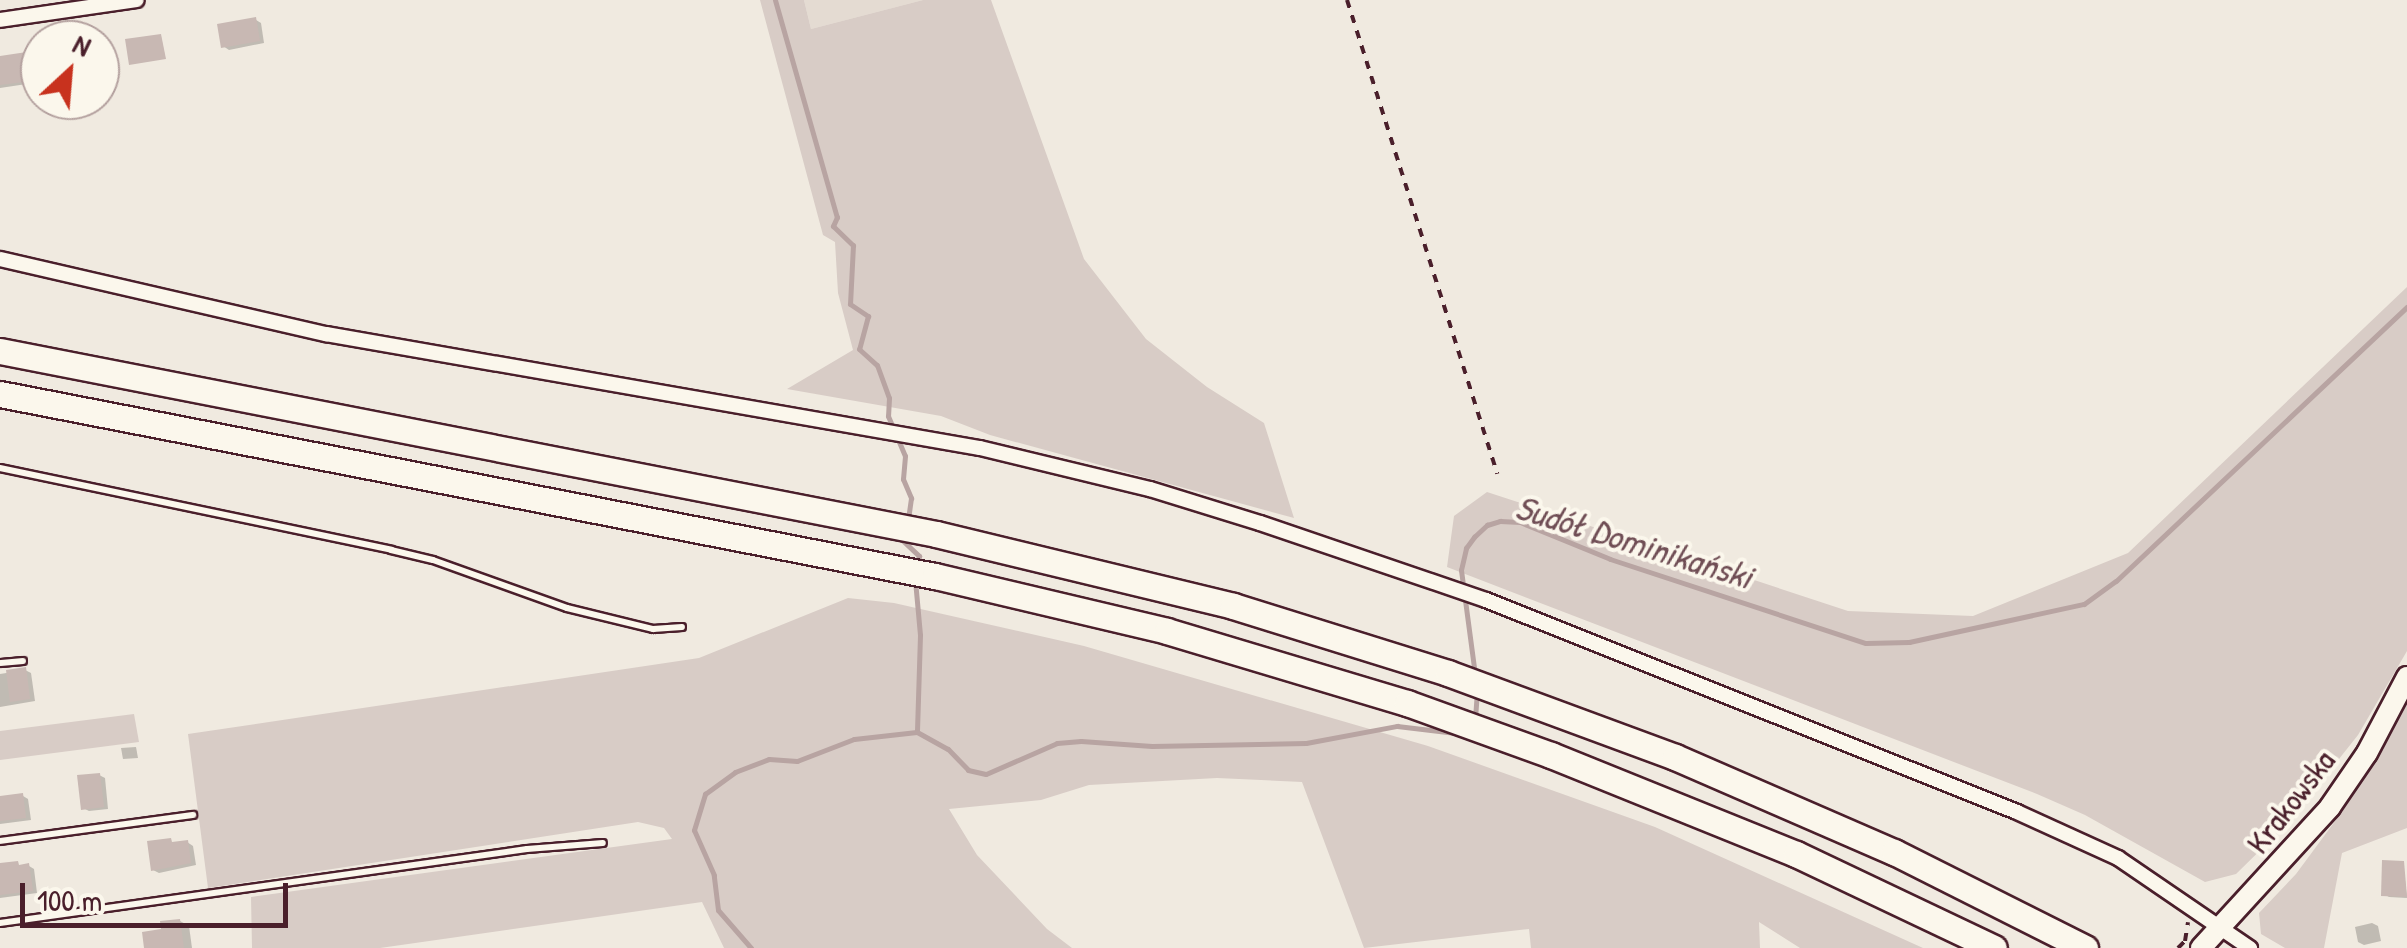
<!DOCTYPE html>
<html>
<head>
<meta charset="utf-8">
<style>
  body { margin:0 }
  #map { position:relative; width:2407px; height:948px; overflow:hidden; background:#f0eae0; font-family:"Patrick Hand",sans-serif }
  div>[style] { position:absolute }
  [style*='--x'] { left:calc(var(--x)*1px); top:calc(var(--y)*1px); width:calc(var(--w)*1px); rotate:calc(var(--a)*1deg) }
  .built>* { inset:0; background:#e4dbd2 }
  .green>* { inset:0; background:#d8ccc6 }
  .shadow>* { inset:0; background:#0003 }
  .stream>* { height:5px; margin:-2.5px; padding:0 2.5px; transform-origin:2.5px; border-radius:2.5px; background:#b8a4a2 }
  .building>* { inset:0; background:#c8b8b3 }
  .path>* { height:4px; margin-top:-2px; transform-origin:0; background:repeating-linear-gradient(90deg,#4a1f2b 0 8px,transparent 0 16px) }
  .roads { filter:drop-shadow(2px 0 #4a1f2b) drop-shadow(-2px 0 #4a1f2b) drop-shadow(0 2px #4a1f2b) drop-shadow(0 -2px #4a1f2b) }
  .lane>* { height:6px; margin:-3px; padding:0 3px; transform-origin:3px; border-radius:3px; background:#fbf7ec }
  .street>* { height:14px; margin:-7px; padding:0 7px; transform-origin:7px; border-radius:7px; background:#fbf7ec }
  .secondary>* { height:20px; margin:-10px; padding:0 10px; transform-origin:10px; border-radius:10px; background:#fbf7ec }
  .highway>* { height:25px; margin:-12.5px; padding:0 12.5px; transform-origin:12.5px; border-radius:12.5px; background:#fbf7ec }
  span { translate:-50% -50%; white-space:nowrap; text-align:center; line-height:1.15; -webkit-text-stroke:8px #fbf7ec; paint-order:stroke }
  .street-label { font-size:32px; color:#4a1f2b }
  .water-label { font-size:35px; color:#704e55; font-style:italic }
  .north { position:absolute; left:20px; top:20px; width:100px; height:100px; box-sizing:border-box; background:#fbf7ec; border:2px solid #b4a19f; border-radius:50%; rotate:26deg; font-size:28px; font-weight:700; line-height:40px; text-align:center; color:#4a1f2b }
  .north::after { content:''; display:block; margin:auto; width:35px; height:45px; background:#c8321e; clip-path:polygon(50% 0,100% 100%,50% 72%,0 100%) }
  .scale { position:absolute; left:20px; top:883px; width:268px; height:45px; box-sizing:border-box; border:5px solid #4a1f2b; border-top:0; padding-left:12px; font-size:30px; line-height:35px; white-space:nowrap; color:#4a1f2b; -webkit-text-stroke:8px #fbf7ec; paint-order:stroke }
</style>
</head>
<body>
<div id="map">
  <div class="built">
    <i style="clip-path:polygon(804px 0,923px 0,811px 29px)"></i>
  </div>
  <div class="green">
    <i style="clip-path:polygon(760px 0,804px 0,811px 29px,923px 0,991px 0,1084px 259px,1146px 339px,1207px 387px,1264px 423px,1294px 518px,990px 435px,941px 416px,787px 389px,853px 350px,838px 293px,835px 242px,823px 235px)"></i>
    <i style="clip-path:polygon(2407px 287px,2407px 651px,2358px 735px,2289px 822px,2236px 874px,2205px 882px,2085px 815px,2037px 794px,1447px 567px,1454px 516px,1487px 492px,1848px 611px,1973px 616px,2128px 553px)"></i>
    <i style="clip-path:polygon(848px 598px,894px 603px,1084px 646px,1428px 746px,1655px 827px,1923px 948px,1800px 948px,1759px 922px,1760px 948px,1531px 948px,1529px 929px,1364px 948px,1302px 782px,1217px 778px,1089px 785px,1041px 800px,949px 809px,977px 855px,1047px 929px,1072px 948px,724px 948px,702px 902px,380px 948px,252px 948px,251px 897px,672px 839px,664px 828px,638px 822px,208px 888px,188px 734px,699px 658px)"></i>
    <i style="clip-path:polygon(2407px 693px,2407px 828px,2342px 853px,2324px 948px,2285px 948px,2261px 934px,2259px 913px,2296px 874px,2344px 809px,2384px 746px)"></i>
    <i style="clip-path:polygon(134px 714px,139px 742px,0 760px,0 731px)"></i>
  </div>
  <div class="shadow">
    <i style="clip-path:polygon(256px 20px,261px 23px,264px 43px,229px 50px,223px 46px)"></i>
    <i style="clip-path:polygon(40px 52px,40px 82px,0 88px,0 58px)"></i>
    <i style="clip-path:polygon(25px 670px,31px 673px,35px 701px,0 707px,0 674px)"></i>
    <i style="clip-path:polygon(136px 747px,138px 758px,123px 759px,121px 748px)"></i>
    <i style="clip-path:polygon(99px 775px,105px 778px,108px 809px,89px 811px,83px 808px)"></i>
    <i style="clip-path:polygon(23px 796px,28px 799px,31px 820px,0 824px,0 799px)"></i>
    <i style="clip-path:polygon(187px 842px,193px 846px,196px 865px,159px 873px,153px 870px)"></i>
    <i style="clip-path:polygon(2403px 863px,2407px 898px,2389px 897px,2384px 894px)"></i>
    <i style="clip-path:polygon(29px 866px,34px 869px,37px 893px,0 898px,0 870px)"></i>
    <i style="clip-path:polygon(180px 921px,189px 926px,192px 948px,147px 948px)"></i>
    <i style="clip-path:polygon(2372px 923px,2378px 926px,2381px 941px,2364px 945px,2358px 942px,2355px 927px)"></i>
  </div>
  <div class="stream">
    <i style="--x:775;--y:0;--w:226;--a:74.1"></i>
    <i style="--x:837;--y:217;--w:10;--a:114"></i>
    <i style="--x:833;--y:226;--w:28;--a:44"></i>
    <i style="--x:853;--y:245;--w:59;--a:92.9"></i>
    <i style="--x:850;--y:304;--w:22;--a:34"></i>
    <i style="--x:868;--y:316;--w:34;--a:105"></i>
    <i style="--x:859;--y:349;--w:24;--a:42"></i>
    <i style="--x:877;--y:365;--w:35;--a:70"></i>
    <i style="--x:889;--y:398;--w:18;--a:93"></i>
    <i style="--x:888;--y:416;--w:43;--a:67"></i>
    <i style="--x:905;--y:456;--w:23;--a:95"></i>
    <i style="--x:903;--y:479;--w:21;--a:67"></i>
    <i style="--x:911;--y:498;--w:22;--a:98"></i>
    <i style="--x:905;--y:535;--w:6;--a:135"></i>
    <i style="--x:901;--y:539;--w:25;--a:43"></i>
    <i style="--x:919;--y:556;--w:8;--a:104"></i>
    <i style="--x:915;--y:580;--w:55;--a:84.8"></i>
    <i style="--x:920;--y:635;--w:97;--a:91.8"></i>
    <i style="--x:1475;--y:675;--w:106;--a:-97.6"></i>
    <i style="--x:1461;--y:570;--w:23;--a:-77"></i>
    <i style="--x:1466;--y:548;--w:14;--a:-54"></i>
    <i style="--x:1474;--y:537;--w:18;--a:-43"></i>
    <i style="--x:1487;--y:525;--w:14;--a:-17"></i>
    <i style="--x:1500;--y:521;--w:20;--a:3"></i>
    <i style="--x:1520;--y:522;--w:97;--a:22.3"></i>
    <i style="--x:1610;--y:559;--w:269;--a:18.2"></i>
    <i style="--x:1866;--y:643;--w:43;--a:-1.3"></i>
    <i style="--x:1909;--y:642;--w:179;--a:-12.3"></i>
    <i style="--x:2084;--y:604;--w:39;--a:-36"></i>
    <i style="--x:2116;--y:581;--w:400;--a:-43.3"></i>
    <i style="--x:1475;--y:719;--w:28;--a:-86"></i>
    <i style="--x:751;--y:948;--w:50;--a:-131"></i>
    <i style="--x:718;--y:910;--w:35;--a:-97"></i>
    <i style="--x:714;--y:875;--w:49;--a:-114"></i>
    <i style="--x:694;--y:830;--w:38;--a:-73"></i>
    <i style="--x:705;--y:794;--w:37;--a:-36"></i>
    <i style="--x:735;--y:772;--w:36;--a:-21"></i>
    <i style="--x:769;--y:759;--w:28;--a:4"></i>
    <i style="--x:797;--y:761;--w:61;--a:-21.1"></i>
    <i style="--x:854;--y:739;--w:63;--a:-6.3"></i>
    <i style="--x:917;--y:732;--w:35;--a:29"></i>
    <i style="--x:948;--y:749;--w:29;--a:46"></i>
    <i style="--x:968;--y:770;--w:18;--a:13"></i>
    <i style="--x:986;--y:774;--w:77;--a:-23.6"></i>
    <i style="--x:1057;--y:743;--w:24;--a:-5"></i>
    <i style="--x:1081;--y:741;--w:71;--a:4"></i>
    <i style="--x:1152;--y:746;--w:154;--a:-1.1"></i>
    <i style="--x:1306;--y:743;--w:93;--a:-10.6"></i>
    <i style="--x:1397;--y:726;--w:59;--a:6.8"></i>
  </div>
  <div class="building">
    <i style="clip-path:polygon(256px 17px,260px 41px,221px 48px,217px 24px)"></i>
    <i style="clip-path:polygon(161px 34px,166px 59px,129px 65px,125px 39px)"></i>
    <i style="clip-path:polygon(40px 50px,40px 80px,0 85px,0 56px)"></i>
    <i style="clip-path:polygon(26px 667px,30px 699px,10px 702px,6px 670px)"></i>
    <i style="clip-path:polygon(100px 773px,104px 807px,81px 810px,77px 775px)"></i>
    <i style="clip-path:polygon(23px 793px,26px 818px,0 821px,0 796px)"></i>
    <i style="clip-path:polygon(171px 838px,172px 842px,188px 840px,191px 863px,151px 871px,147px 841px)"></i>
    <i style="clip-path:polygon(2382px 860px,2404px 861px,2407px 897px,2381px 896px)"></i>
    <i style="clip-path:polygon(18px 861px,19px 865px,29px 863px,33px 891px,0 895px,0 863px)"></i>
    <i style="clip-path:polygon(180px 919px,184px 948px,144px 948px,142px 932px,161px 929px,160px 921px)"></i>
  </div>
  <div class="path">
    <i style="--x:1347;--y:0;--w:497;--a:72.4"></i>
    <i style="--x:2178;--y:948;--w:10;--a:-45"></i>
    <i style="--x:2185;--y:941;--w:19;--a:-81"></i>
  </div>
  <div class="roads">
    <div class="lane">
      <i style="--x:0;--y:468;--w:400;--a:11.8"></i>
      <i style="--x:391;--y:550;--w:43;--a:13.4"></i>
      <i style="--x:433;--y:560;--w:142;--a:19.7"></i>
      <i style="--x:567;--y:608;--w:89;--a:13.7"></i>
      <i style="--x:653;--y:629;--w:29;--a:-4"></i>
      <i style="--x:0;--y:663;--w:23;--a:-5"></i>
      <i style="--x:0;--y:841;--w:195;--a:-7.7"></i>
      <i style="--x:0;--y:923;--w:532;--a:-7.99"></i>
      <i style="--x:527;--y:849;--w:76;--a:-4.5"></i>
    </div>
    <div class="street">
      <i style="--x:0;--y:20;--w:138;--a:-8.3"></i>
      <i style="--x:0;--y:259;--w:335;--a:13"></i>
      <i style="--x:326;--y:334;--w:664;--a:9.89"></i>
      <i style="--x:980;--y:448;--w:175;--a:13.6"></i>
      <i style="--x:1150;--y:489;--w:115;--a:17.2"></i>
      <i style="--x:1260;--y:523;--w:239;--a:18.8"></i>
      <i style="--x:1486;--y:600;--w:572;--a:21.76"></i>
      <i style="--x:2017;--y:812;--w:111;--a:24.5"></i>
      <i style="--x:2118;--y:858;--w:160;--a:34.3"></i>
    </div>
    <div class="secondary">
      <i style="--x:2201;--y:948;--w:191;--a:-47.5"></i>
      <i style="--x:2330;--y:807;--w:65;--a:-55.6"></i>
      <i style="--x:2367;--y:753;--w:86;--a:-62.2"></i>
    </div>
    <div class="highway">
      <i style="--x:0;--y:351;--w:954;--a:11.06"></i>
      <i style="--x:936;--y:534;--w:306;--a:13.6"></i>
      <i style="--x:1233;--y:606;--w:225;--a:17.3"></i>
      <i style="--x:1448;--y:673;--w:242;--a:20.3"></i>
      <i style="--x:1675;--y:757;--w:239;--a:23.5"></i>
      <i style="--x:1894;--y:852;--w:214;--a:26.7"></i>
      <i style="--x:0;--y:394;--w:953;--a:11.02"></i>
      <i style="--x:935;--y:576;--w:238;--a:13.3"></i>
      <i style="--x:1167;--y:631;--w:251;--a:16.7"></i>
      <i style="--x:1407;--y:703;--w:153;--a:19.9"></i>
      <i style="--x:1551;--y:755;--w:264;--a:22"></i>
      <i style="--x:1796;--y:854;--w:219;--a:25.4"></i>
    </div>
  </div>
  <div class="street-label">
    <span style="left:2291px;top:802px;rotate:-52deg">Krakowska</span>
  </div>
  <div class="water-label">
    <span style="left:1634px;top:542px;rotate:17deg">Sudół Dominikański</span>
  </div>
  <div class="north">N</div>
  <div class="scale">100 m</div>
</div>
</body>
</html>
